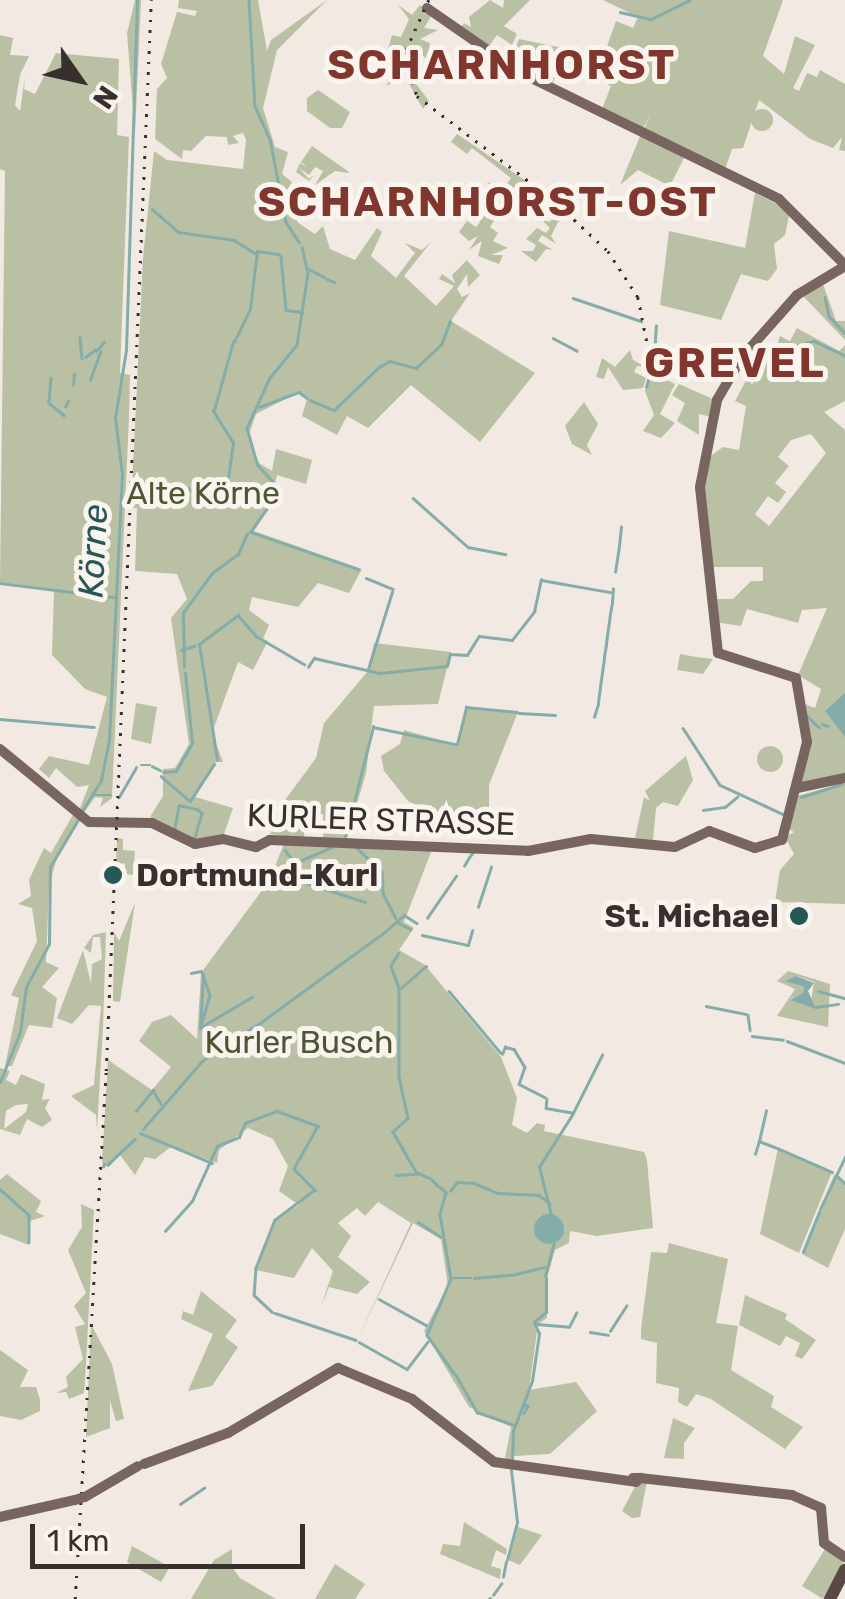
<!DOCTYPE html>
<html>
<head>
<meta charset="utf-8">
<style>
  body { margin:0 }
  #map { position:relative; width:845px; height:1599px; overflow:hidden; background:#f2e9e3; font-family:Rubik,sans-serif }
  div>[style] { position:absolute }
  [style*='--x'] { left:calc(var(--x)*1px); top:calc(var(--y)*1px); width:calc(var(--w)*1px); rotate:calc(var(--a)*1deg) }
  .green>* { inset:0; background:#bac0a4 }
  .round { border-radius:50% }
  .water>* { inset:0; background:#84ada9 }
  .stream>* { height:2.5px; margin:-1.25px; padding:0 1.25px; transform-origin:1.25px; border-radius:1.25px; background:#84ada9 }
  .major>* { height:10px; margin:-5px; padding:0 5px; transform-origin:5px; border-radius:5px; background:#79655f }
  .highway>* { height:12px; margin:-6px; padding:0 6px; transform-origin:6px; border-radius:6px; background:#594845 }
  .rail>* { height:2.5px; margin-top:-1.25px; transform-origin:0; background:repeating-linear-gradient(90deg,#392f2d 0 2.5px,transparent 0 10.5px) }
  .major-bridge>* { height:10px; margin:-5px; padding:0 5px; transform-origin:5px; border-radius:5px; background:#79655f }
  .dots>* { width:28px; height:28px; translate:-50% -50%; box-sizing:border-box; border:5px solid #faf4ef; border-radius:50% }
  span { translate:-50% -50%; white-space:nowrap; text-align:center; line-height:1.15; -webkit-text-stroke:10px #faf4ef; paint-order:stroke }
  .park-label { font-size:32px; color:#4d5532 }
  .street-label { font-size:32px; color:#392f2d }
  .poi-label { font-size:32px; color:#392f2d; font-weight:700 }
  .left { translate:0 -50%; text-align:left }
  .right { translate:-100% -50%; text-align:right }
  .water-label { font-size:35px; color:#255755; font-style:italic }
  .district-label { font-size:42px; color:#81372d; font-weight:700; letter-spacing:2.5px }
  .north { position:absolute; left:30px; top:30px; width:100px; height:100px; -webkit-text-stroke:8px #faf4ef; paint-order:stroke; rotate:124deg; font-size:28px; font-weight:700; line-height:40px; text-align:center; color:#392f2d }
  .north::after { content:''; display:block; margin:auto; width:35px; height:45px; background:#392f2d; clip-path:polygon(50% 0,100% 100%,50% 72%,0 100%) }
  .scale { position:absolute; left:30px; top:1524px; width:275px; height:45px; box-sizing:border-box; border:5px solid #392f2d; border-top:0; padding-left:12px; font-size:30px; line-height:35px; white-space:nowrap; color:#392f2d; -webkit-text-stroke:8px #faf4ef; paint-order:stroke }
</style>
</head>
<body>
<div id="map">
  <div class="green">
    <i style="clip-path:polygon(135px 0,141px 0,135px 134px,127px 33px)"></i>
    <i style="clip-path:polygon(179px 0,258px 0,267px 51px,271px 40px,327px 0,277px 50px,263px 108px,275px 147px,288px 152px,282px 174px,292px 182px,287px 191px,294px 196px,302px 189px,297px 222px,315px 234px,323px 226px,330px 249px,355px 260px,377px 228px,382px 232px,371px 256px,396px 278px,415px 253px,405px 243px,422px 250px,431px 242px,404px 276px,436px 306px,454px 286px,439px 279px,442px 274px,455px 283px,452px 275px,467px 260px,459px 251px,480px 275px,468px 287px,467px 274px,457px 289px,462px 297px,470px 293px,451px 321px,535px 373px,480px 442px,411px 385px,368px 428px,347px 416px,337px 435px,302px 416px,307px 399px,299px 392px,256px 414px,248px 437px,259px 463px,272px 471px,276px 449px,312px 460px,306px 484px,277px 475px,270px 507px,254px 531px,362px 569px,349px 593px,318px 583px,298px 607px,252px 597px,249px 610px,269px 625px,263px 639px,268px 641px,253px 670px,238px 662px,212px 733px,223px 762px,215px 762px,195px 797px,233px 808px,224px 834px,198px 843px,150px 817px,163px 796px,163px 769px,175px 768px,189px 744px,171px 618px,187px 599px,177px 574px,135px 571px,137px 508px,131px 508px,143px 258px,154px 151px,167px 160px,243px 169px,246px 139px,243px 133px,233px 136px,239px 143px,228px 145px,227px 137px,206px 136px,191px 151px,183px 150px,182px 159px,155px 139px,157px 89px,167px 78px,161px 64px,177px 12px,195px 16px,197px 11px,178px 8px)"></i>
    <i style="clip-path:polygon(490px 0,503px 8px,504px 0,530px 0,504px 26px,517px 34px,512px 45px,497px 35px,487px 49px,459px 31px,464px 23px,471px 27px,469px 17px)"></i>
    <i style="clip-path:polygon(603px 0,783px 0,763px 56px,784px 74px,795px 36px,815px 45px,793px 88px,799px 91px,807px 73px,817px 77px,820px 70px,845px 84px,845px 151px,839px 150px,842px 137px,833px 148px,810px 139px,759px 100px,743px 148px,732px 149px,723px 175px,644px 129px,650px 116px,643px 128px,602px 109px,611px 86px,595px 78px,600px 64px,618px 73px,625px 59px,606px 49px,616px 21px,633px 28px,638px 17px)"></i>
    <i style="clip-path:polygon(398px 5px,412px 15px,420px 5px,432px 15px,424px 28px,438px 30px,420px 39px,430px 43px,427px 59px,417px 52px,413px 59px,426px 65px,414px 81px,429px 101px,423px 109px,404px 75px,386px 86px,397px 69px,384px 79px,378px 75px,388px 63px,378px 55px,392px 59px,401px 45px,388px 49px,392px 35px,401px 37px,409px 19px)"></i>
    <i style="clip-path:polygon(0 35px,13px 38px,10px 55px,29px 56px,20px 75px,15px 105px,20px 111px,25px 76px,24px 89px,35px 94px,56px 53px,119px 59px,117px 135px,129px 137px,120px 373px,130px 375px,129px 417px,112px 798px,100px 807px,103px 798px,95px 797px,83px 814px,79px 811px,89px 785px,77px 787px,56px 768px,49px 778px,39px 769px,49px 756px,89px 765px,107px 697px,85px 689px,52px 655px,54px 589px,0 582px,5px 171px,0 169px)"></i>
    <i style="clip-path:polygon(519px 39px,562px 48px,558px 66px,566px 51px,574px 58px,568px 77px,558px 73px,551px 85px,510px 62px)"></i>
    <i style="clip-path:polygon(318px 90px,350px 112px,342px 128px,330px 128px,307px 111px,307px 98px)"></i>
    <i class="round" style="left:751px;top:109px;width:22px;height:22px"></i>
    <i style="clip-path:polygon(457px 134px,548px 196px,544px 201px,517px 184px,507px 200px,512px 203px,518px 196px,528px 206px,505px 205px,490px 227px,498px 233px,493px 241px,508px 248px,491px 255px,503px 255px,499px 264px,478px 256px,482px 241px,469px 250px,478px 236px,469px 241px,459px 232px,467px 221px,476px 227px,480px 222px,474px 209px,488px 219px,496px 208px,479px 206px,487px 194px,496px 201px,500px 196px,487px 182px,503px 189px,511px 178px,472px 148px,467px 154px,451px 142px)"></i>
    <i style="clip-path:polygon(641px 134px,684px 158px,670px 186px,638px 170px,620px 185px)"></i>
    <i style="clip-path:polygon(312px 146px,349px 172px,348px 173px,335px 171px,315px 185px,323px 171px,315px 167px,309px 175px,299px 168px,309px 179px,314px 175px,309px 181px,296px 172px,300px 163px,307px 167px,301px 162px)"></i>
    <i style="clip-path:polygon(755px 193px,790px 211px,785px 235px,774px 244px,777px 269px,768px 281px,741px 274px,721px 320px,660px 305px,669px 231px,745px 248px)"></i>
    <i style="clip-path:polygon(554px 203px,569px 216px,558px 222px,551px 236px,556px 244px,542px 235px,538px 241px,553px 250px,546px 249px,536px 262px,521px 251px,533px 251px,536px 245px,526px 239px,537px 228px,546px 233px,550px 228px,537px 215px,548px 222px,561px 216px)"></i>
    <i style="clip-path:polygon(822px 281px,836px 321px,845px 321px,845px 340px,802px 295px)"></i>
    <i style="clip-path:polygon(evenodd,797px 328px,839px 351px,845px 345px,845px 401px,824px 412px,845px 430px,845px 774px,801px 783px,808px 745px,800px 702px,815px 708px,821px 689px,798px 675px,827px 608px,802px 610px,798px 623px,747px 609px,741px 626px,714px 622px,711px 599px,733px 599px,751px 581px,763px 581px,763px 567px,708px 567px,701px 501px,708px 458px,723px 447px,739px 450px,746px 406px,735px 401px,750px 373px,739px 366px,747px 354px,772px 360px,780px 336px,790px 341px,797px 328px,811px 434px,826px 453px,769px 526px,755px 514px,768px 496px,778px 503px,786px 492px,775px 483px,789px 466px,778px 457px,791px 440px,811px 434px)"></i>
    <i style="clip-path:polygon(630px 350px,633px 360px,648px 368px,637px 366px,634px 372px,646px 378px,643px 388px,623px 390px,608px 367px,604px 379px,596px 377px,602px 358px,615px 367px)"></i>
    <i style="clip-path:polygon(651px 372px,675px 384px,660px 414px,675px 423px,661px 438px,643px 431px,654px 415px,645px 391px)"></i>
    <i style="clip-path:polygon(679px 384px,715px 400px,712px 417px,699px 414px,699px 435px,677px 421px,685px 403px,672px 395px)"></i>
    <i style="clip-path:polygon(584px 402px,598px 424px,587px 445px,592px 455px,572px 444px,565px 426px)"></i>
    <i style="clip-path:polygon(374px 643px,451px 652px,438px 704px,374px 706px,366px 773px,347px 838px,433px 847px,404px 922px,414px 928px,399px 950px,425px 965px,501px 1057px,517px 1098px,512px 1125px,527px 1133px,537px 1123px,545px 1125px,544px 1131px,644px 1152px,647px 1160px,653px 1228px,597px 1236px,570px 1231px,569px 1243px,555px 1250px,547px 1278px,547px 1318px,538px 1324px,529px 1390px,576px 1382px,597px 1411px,550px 1454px,514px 1456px,513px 1464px,504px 1463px,511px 1427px,469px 1407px,424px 1331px,448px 1286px,441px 1239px,413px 1223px,357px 1341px,411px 1223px,378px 1202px,365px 1216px,357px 1208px,338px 1223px,351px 1236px,338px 1257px,370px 1282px,357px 1294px,329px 1287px,321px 1306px,333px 1271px,312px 1248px,294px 1278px,256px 1270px,274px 1219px,299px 1205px,279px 1191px,288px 1166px,273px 1139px,248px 1128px,219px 1150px,217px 1163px,172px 1146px,155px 1159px,145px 1157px,135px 1175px,120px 1155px,109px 1167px,102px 1163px,108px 1060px,152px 1090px,171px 1067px,139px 1041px,152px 1022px,171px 1015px,197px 1039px,201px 973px,269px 881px,285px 841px,323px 843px,323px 814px,305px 813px,304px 839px,270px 834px,288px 806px,285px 800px,316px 758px,324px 723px,368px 671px)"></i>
    <i style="clip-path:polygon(680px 654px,696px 657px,713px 659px,703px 674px,677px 670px)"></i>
    <i style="clip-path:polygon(136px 703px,157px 707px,151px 744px,131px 739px)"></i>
    <i style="clip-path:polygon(466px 707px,518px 712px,489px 785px,489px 814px,463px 821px,409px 802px,384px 771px,381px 756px,400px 744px,404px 730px,457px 745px)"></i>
    <i class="round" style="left:757px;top:746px;width:26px;height:26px"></i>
    <i style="clip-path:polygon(686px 756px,693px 780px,678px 806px,663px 802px,656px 808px,653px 840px,635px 838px,644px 797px,650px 801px,645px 791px)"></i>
    <i style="clip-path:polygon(845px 783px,845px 904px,775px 902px,780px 870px,794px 854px,785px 837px,794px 832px,788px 829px,797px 796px)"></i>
    <i style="clip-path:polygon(74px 813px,81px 819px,56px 860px,49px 888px,46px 962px,59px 968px,42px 987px,57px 998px,52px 1028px,29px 1025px,12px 1066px,5px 1066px,19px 998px,11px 995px,37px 941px,32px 908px,18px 904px,31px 896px,29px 880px,44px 848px,51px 853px)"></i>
    <i style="clip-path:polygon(117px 838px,123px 839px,123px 850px,135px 851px,133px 875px,125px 874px,125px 863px,116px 865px)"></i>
    <i style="clip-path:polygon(135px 903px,120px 1002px,113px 1001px,114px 932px,119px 941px)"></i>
    <i style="clip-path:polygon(106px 932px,103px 1027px,97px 1130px,96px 1115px,71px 1096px,94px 1085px,101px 1006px,89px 1005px,72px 1024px,57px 1018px,83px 950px,91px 983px,92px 964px,102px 959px,100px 937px,93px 937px,91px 953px,84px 948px,93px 935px)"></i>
    <i style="clip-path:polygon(evenodd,788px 971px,830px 984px,828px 1027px,777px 1016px,795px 989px,777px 981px,788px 971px,797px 976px,814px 982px,810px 1007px,790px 999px,803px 994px,804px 987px,786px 981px,797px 976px)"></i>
    <i style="clip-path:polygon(evenodd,0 1068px,10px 1071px,6px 1080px,16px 1085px,21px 1074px,45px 1084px,42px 1100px,50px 1099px,45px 1108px,52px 1120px,42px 1127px,27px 1119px,20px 1135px,0 1129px,0 1068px,16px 1105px,28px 1104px,26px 1112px,4px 1129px,6px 1111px,16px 1105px)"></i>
    <i style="clip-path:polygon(778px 1148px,832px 1172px,799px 1253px,760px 1234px)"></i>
    <i style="clip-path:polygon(7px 1174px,41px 1201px,36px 1212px,45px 1216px,30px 1221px,29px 1245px,0 1234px,0 1180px)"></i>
    <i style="clip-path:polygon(834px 1175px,845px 1184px,845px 1229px,828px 1268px,802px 1254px)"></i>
    <i style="clip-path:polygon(81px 1204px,94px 1210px,86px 1364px,84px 1393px,69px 1399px,66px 1392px,56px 1393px,68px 1387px,66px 1377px,83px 1359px,75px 1327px,85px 1324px,74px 1306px,86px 1293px,68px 1250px,82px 1227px)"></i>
    <i style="clip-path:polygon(669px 1243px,728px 1259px,716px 1323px,738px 1326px,731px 1370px,774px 1396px,771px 1407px,803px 1427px,785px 1449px,711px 1399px,696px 1394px,687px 1407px,678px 1402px,679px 1388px,656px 1383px,657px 1343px,641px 1339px,641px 1329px,651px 1252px,667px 1253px)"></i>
    <i style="clip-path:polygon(201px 1291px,237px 1320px,225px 1337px,238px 1347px,212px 1386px,188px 1391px,213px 1334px,181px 1319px,183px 1311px,193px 1315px)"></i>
    <i style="clip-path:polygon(745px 1295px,787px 1314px,785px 1319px,816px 1340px,802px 1359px,795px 1356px,800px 1343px,786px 1336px,780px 1346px,739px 1325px)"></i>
    <i style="clip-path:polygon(91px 1324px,112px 1364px,124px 1419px,116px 1421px,110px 1401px,110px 1428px,86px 1437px)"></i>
    <i style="clip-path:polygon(0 1350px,28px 1370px,20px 1387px,36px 1387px,40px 1400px,40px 1411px,21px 1420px,0 1416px)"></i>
    <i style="clip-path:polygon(673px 1418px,695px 1428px,684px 1443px,684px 1459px,664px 1458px)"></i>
    <i style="clip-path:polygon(647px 1481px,640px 1517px,632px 1518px,622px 1511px,636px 1485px)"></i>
    <i style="clip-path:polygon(464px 1522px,507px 1549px,506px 1555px,496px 1550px,491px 1566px,501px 1569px,500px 1579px,440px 1554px,443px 1544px,460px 1546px)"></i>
    <i style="clip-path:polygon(518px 1527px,542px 1535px,520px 1565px,508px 1560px)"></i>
    <i style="clip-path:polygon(132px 1546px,170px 1567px,161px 1582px,127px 1562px)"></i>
    <i style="clip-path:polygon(232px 1549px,232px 1567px,240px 1578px,276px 1599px,191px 1599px,214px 1560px)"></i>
    <i style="clip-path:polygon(825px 1549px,845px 1559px,823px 1599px,802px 1586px)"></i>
    <i style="clip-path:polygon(335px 1564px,365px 1584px,355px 1599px,315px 1599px)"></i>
  </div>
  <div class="water">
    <i style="clip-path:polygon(845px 693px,845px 737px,825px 711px)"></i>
    <i style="clip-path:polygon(796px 976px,814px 983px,808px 991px,816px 1009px,790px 1000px,803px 993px,804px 987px,785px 981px)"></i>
    <i class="round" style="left:534px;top:1214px;width:30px;height:30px"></i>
  </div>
  <div class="stream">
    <i style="--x:249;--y:0;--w:106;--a:86.8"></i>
    <i style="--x:255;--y:106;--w:36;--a:66"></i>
    <i style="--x:270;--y:139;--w:85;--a:79.1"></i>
    <i style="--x:286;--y:222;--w:24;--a:57"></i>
    <i style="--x:620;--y:12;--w:32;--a:13"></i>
    <i style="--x:651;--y:19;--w:43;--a:-26"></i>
    <i style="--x:527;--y:67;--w:13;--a:9"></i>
    <i style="--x:152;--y:209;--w:35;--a:41"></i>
    <i style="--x:178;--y:232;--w:57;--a:8.1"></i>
    <i style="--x:234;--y:240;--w:26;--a:32"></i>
    <i style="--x:302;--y:247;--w:27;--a:77"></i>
    <i style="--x:308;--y:273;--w:73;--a:98.7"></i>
    <i style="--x:297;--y:345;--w:43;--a:129.3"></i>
    <i style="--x:270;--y:378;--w:55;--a:114.7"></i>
    <i style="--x:247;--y:428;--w:37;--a:74"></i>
    <i style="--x:257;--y:464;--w:24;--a:48"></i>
    <i style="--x:273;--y:482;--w:24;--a:99"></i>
    <i style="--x:269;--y:506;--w:32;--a:125"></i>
    <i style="--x:251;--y:532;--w:113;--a:19.1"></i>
    <i style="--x:281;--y:256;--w:54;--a:84.7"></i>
    <i style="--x:286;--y:310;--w:16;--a:7"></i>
    <i style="--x:309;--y:269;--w:17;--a:28"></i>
    <i style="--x:327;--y:279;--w:8;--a:23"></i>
    <i style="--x:825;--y:297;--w:19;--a:78"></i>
    <i style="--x:829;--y:316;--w:23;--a:47"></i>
    <i style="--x:573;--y:298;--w:72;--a:18.7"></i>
    <i style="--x:250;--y:309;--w:58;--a:-83.1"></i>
    <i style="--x:257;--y:251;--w:22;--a:8"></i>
    <i style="--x:80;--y:337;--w:21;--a:85"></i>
    <i style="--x:553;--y:338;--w:27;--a:28"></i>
    <i style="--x:655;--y:339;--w:13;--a:-86"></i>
    <i style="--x:234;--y:342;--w:34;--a:-64"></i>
    <i style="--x:442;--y:342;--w:22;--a:-69"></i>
    <i style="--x:791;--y:347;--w:24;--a:-15"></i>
    <i style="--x:814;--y:341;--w:33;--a:25"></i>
    <i style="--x:96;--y:351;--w:12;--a:-48"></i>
    <i style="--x:85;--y:357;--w:12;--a:-35"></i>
    <i style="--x:652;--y:361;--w:20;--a:-81"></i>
    <i style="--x:51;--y:378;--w:25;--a:95"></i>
    <i style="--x:49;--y:403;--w:19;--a:39"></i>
    <i style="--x:90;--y:380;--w:30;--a:-70"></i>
    <i style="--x:73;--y:385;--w:11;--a:-85"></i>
    <i style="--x:646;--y:387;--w:15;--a:-74"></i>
    <i style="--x:310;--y:400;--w:26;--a:23"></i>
    <i style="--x:334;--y:410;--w:62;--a:-43.7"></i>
    <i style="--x:379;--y:367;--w:13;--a:-29"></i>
    <i style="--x:390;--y:361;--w:27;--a:15"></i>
    <i style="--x:416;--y:368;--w:35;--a:-43"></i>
    <i style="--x:65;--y:407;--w:7;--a:-63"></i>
    <i style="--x:259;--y:407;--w:43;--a:-20.6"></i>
    <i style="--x:299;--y:392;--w:10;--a:37"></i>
    <i style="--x:214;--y:410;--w:71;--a:-74.4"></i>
    <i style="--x:133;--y:487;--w:15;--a:74"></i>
    <i style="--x:137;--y:501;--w:12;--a:-5"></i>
    <i style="--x:413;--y:498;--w:74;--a:41.7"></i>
    <i style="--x:468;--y:547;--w:38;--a:11"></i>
    <i style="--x:151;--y:500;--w:39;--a:-17"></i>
    <i style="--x:188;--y:489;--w:38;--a:15"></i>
    <i style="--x:225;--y:499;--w:57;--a:-81.9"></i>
    <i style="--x:233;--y:443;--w:38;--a:-122"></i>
    <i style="--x:619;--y:546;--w:19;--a:-84"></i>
    <i style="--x:615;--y:572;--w:24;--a:-81"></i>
    <i style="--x:366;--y:578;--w:29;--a:22"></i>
    <i style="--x:0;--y:583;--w:114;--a:7.1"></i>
    <i style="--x:612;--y:602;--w:13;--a:-86"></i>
    <i style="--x:610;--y:614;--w:11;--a:-80"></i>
    <i style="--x:606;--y:643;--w:27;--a:-82"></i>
    <i style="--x:181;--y:650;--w:14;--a:-17"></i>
    <i style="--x:604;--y:657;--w:13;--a:-81"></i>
    <i style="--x:184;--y:667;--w:54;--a:-91.1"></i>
    <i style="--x:183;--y:613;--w:49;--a:-54.1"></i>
    <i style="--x:212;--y:573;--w:32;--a:-36"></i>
    <i style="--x:238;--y:554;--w:22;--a:-66"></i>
    <i style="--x:308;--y:667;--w:11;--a:-56"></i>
    <i style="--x:314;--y:658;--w:68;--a:12.8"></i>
    <i style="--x:380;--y:673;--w:67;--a:-6"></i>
    <i style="--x:447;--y:666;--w:12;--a:-76"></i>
    <i style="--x:450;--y:654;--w:17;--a:3"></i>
    <i style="--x:467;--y:655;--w:22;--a:-58"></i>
    <i style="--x:479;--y:636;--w:33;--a:7"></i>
    <i style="--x:512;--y:640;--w:36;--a:-52"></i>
    <i style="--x:534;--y:612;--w:33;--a:-78"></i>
    <i style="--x:541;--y:580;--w:70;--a:9.9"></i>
    <i style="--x:368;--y:669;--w:81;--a:-72.7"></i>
    <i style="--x:600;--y:687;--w:28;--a:-82"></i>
    <i style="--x:598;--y:702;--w:14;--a:-82"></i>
    <i style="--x:519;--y:713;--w:36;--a:3"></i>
    <i style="--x:806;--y:715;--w:18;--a:43"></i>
    <i style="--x:594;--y:717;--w:14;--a:-73"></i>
    <i style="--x:0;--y:719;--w:94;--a:4.9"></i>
    <i style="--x:822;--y:724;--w:6;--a:18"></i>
    <i style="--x:683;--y:728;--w:68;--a:57"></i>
    <i style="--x:720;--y:785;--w:69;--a:24.7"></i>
    <i style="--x:457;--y:744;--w:38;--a:-76"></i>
    <i style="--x:466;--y:707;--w:51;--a:5.6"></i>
    <i style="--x:217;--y:760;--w:117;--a:-98.8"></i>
    <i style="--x:199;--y:644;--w:49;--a:-36.6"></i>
    <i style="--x:238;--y:615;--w:28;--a:49"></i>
    <i style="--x:256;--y:636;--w:56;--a:30.3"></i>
    <i style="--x:141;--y:765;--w:9;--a:0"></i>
    <i style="--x:152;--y:766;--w:9;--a:27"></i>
    <i style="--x:163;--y:772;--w:13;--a:-4"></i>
    <i style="--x:176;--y:771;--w:32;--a:-60"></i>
    <i style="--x:192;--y:743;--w:70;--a:-95.7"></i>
    <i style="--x:161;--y:776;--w:38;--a:41"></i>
    <i style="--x:190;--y:801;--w:44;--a:-57"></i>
    <i style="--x:92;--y:795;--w:19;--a:0"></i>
    <i style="--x:119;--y:797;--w:34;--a:-60"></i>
    <i style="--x:801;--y:797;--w:43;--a:-17.6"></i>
    <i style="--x:703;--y:810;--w:22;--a:-8"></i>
    <i style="--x:725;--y:807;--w:16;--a:-40"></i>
    <i style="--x:82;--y:811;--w:36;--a:-58"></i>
    <i style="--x:101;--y:780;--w:41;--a:-78.7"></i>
    <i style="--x:109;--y:740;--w:266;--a:-87.2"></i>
    <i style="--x:122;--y:474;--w:56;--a:-97.1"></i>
    <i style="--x:115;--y:418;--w:69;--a:-80.8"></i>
    <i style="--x:126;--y:350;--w:350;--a:-88.2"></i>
    <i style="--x:174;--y:830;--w:25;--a:-79"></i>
    <i style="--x:179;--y:805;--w:18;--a:13"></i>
    <i style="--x:197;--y:809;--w:6;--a:39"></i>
    <i style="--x:202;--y:813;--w:26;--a:106"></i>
    <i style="--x:345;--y:837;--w:114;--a:-75.7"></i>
    <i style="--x:373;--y:727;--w:84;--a:11.7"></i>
    <i style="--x:356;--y:847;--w:33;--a:44"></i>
    <i style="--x:285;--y:850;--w:16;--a:52"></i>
    <i style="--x:295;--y:863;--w:40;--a:-23.4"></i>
    <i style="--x:468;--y:859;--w:9;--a:-54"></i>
    <i style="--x:296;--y:863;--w:23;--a:61"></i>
    <i style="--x:307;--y:883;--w:61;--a:18.1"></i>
    <i style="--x:464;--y:866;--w:6;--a:-59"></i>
    <i style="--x:382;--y:871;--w:22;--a:87"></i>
    <i style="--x:383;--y:893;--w:28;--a:63"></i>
    <i style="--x:478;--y:907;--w:42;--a:-72"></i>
    <i style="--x:427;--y:918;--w:51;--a:-55.4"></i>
    <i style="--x:399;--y:923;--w:13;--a:27"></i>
    <i style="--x:422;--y:935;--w:47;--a:12.3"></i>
    <i style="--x:468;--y:945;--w:15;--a:-74"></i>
    <i style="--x:380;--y:936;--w:32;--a:-41"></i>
    <i style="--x:404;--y:915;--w:15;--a:32"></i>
    <i style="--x:399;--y:953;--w:15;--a:122"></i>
    <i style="--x:391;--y:966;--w:23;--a:70"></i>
    <i style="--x:202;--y:972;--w:24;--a:71"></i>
    <i style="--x:210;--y:995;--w:33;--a:106"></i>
    <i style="--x:201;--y:1027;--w:59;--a:-30.5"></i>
    <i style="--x:191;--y:973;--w:10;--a:-11"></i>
    <i style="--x:401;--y:988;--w:33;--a:-41"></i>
    <i style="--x:399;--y:990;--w:87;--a:90"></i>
    <i style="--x:399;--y:1077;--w:42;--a:77.6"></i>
    <i style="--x:408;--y:1118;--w:21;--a:137"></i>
    <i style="--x:393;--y:1132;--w:44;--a:59.9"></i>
    <i style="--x:449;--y:991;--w:80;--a:50.1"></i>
    <i style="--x:818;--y:991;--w:28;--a:15"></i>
    <i style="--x:706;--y:1006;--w:41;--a:11.3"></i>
    <i style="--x:816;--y:1007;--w:22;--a:-8"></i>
    <i style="--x:748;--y:1015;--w:15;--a:82"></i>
    <i style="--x:264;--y:1020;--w:141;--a:-36.1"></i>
    <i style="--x:200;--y:1029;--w:54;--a:-86.8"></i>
    <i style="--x:752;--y:1036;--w:31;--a:7"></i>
    <i style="--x:236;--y:1038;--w:31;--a:-32"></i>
    <i style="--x:787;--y:1041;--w:62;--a:20.8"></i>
    <i style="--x:502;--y:1054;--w:8;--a:-67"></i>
    <i style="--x:505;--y:1047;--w:9;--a:13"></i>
    <i style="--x:514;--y:1049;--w:21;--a:59"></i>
    <i style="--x:525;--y:1067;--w:18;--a:109"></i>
    <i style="--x:519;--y:1084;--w:29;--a:27"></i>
    <i style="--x:0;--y:1082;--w:54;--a:-68.2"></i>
    <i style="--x:20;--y:1032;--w:45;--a:-82.4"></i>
    <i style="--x:26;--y:987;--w:49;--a:-61.9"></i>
    <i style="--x:49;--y:944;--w:77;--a:-89.3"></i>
    <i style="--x:50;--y:867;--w:57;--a:-59.4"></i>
    <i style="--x:547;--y:1099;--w:9;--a:96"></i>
    <i style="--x:546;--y:1108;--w:27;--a:10"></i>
    <i style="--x:573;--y:1113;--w:65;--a:-63.4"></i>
    <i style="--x:136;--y:1111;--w:27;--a:-51"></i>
    <i style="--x:153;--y:1090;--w:16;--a:60"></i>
    <i style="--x:143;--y:1129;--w:91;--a:-49"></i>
    <i style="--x:203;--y:1060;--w:37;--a:-33"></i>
    <i style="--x:140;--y:1133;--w:78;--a:22.6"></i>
    <i style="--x:759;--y:1141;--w:31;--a:-77"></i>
    <i style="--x:777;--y:1148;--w:60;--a:23.6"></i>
    <i style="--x:755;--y:1154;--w:14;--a:-73"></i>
    <i style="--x:759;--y:1141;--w:17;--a:21"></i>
    <i style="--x:107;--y:1165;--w:38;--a:-43"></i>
    <i style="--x:103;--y:1167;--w:3;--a:-72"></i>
    <i style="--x:416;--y:1172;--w:15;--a:23"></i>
    <i style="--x:396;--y:1175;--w:22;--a:-3"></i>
    <i style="--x:836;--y:1175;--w:12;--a:42"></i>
    <i style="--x:432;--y:1180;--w:8;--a:45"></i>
    <i style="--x:440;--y:1187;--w:8;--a:40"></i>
    <i style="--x:446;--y:1192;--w:23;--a:105"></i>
    <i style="--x:440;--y:1214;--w:66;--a:80.4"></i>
    <i style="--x:451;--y:1279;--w:61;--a:113.2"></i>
    <i style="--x:427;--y:1335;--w:47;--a:54.6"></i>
    <i style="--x:0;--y:1189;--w:39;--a:42"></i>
    <i style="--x:29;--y:1215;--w:27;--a:90"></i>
    <i style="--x:450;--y:1191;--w:11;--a:-52"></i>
    <i style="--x:457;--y:1182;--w:17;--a:3"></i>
    <i style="--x:474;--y:1183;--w:25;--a:23"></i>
    <i style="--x:497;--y:1193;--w:42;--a:2.7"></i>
    <i style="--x:539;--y:1195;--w:14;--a:39"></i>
    <i style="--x:820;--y:1209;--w:58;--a:-64.3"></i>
    <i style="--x:551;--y:1215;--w:49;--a:-104"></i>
    <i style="--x:539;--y:1167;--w:62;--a:-57.6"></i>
    <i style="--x:418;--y:1222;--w:27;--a:33"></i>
    <i style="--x:165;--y:1231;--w:40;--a:-48"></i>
    <i style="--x:192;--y:1201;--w:60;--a:-65.6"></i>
    <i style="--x:217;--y:1146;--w:24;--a:-22"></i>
    <i style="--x:239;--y:1137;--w:15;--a:-67"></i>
    <i style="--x:245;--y:1123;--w:34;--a:-21"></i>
    <i style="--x:277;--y:1111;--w:44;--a:20.1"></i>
    <i style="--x:318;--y:1126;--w:49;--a:119.2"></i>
    <i style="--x:294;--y:1169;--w:30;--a:45"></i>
    <i style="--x:315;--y:1190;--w:50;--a:143.1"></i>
    <i style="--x:275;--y:1220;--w:52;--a:111.6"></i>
    <i style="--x:256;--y:1268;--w:27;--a:94"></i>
    <i style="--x:254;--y:1295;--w:25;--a:43"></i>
    <i style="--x:803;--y:1252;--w:43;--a:-68.2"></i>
    <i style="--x:512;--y:1275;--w:33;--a:-14"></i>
    <i style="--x:545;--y:1276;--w:34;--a:-75"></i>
    <i style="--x:453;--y:1278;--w:18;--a:0"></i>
    <i style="--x:474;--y:1278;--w:36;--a:-5"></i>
    <i style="--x:379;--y:1299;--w:54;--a:29"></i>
    <i style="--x:275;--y:1313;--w:85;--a:18.4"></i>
    <i style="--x:537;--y:1324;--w:32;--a:5"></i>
    <i style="--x:569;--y:1327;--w:16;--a:-63"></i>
    <i style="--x:610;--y:1331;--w:30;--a:-57"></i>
    <i style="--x:590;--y:1332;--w:18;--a:9"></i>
    <i style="--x:359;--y:1342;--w:55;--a:29.4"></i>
    <i style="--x:407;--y:1369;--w:34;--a:-53"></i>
    <i style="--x:456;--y:1375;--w:43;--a:60.4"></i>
    <i style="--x:477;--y:1412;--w:39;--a:19"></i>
    <i style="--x:523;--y:1404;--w:5;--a:22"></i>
    <i style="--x:528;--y:1406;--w:8;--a:120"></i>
    <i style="--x:512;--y:1460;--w:29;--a:-88"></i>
    <i style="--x:513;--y:1431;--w:53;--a:-69.2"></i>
    <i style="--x:532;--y:1381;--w:48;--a:-81.5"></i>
    <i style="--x:539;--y:1334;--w:13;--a:-113"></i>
    <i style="--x:534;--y:1322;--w:16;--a:-40"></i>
    <i style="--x:546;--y:1312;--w:34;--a:-90"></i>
    <i style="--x:180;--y:1504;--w:29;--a:-34"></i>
    <i style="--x:507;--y:1560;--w:39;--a:-75"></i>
    <i style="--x:517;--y:1522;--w:52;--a:-96.6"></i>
    <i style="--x:503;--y:1577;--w:15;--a:-79"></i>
    <i style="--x:493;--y:1595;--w:14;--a:-54"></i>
    <i style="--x:489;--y:1599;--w:1;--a:-45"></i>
  </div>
  <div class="major">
    <i style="--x:427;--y:8;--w:112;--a:34.8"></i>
    <i style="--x:519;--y:72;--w:289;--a:26"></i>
    <i style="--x:779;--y:199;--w:93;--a:45"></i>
    <i style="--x:0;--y:749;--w:115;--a:39.4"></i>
    <i style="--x:89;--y:822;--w:63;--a:0.9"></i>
    <i style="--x:152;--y:823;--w:48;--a:26"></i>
    <i style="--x:195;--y:844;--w:28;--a:-10"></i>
    <i style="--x:223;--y:839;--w:34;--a:14"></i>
    <i style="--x:256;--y:847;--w:16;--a:-27"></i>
    <i style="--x:270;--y:840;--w:258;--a:2.4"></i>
    <i style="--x:528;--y:851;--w:64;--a:-10.8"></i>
    <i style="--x:591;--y:839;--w:84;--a:5.4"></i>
    <i style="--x:675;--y:847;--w:38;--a:-25"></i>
    <i style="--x:709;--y:831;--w:49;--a:20.3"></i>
    <i style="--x:755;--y:848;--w:28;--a:-17"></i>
    <i style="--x:782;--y:840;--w:101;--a:-75.7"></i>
    <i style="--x:807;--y:742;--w:65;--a:-99.8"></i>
    <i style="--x:796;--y:678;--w:82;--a:-162.2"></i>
    <i style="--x:718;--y:653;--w:167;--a:-96.2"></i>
    <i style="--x:700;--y:487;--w:89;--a:-78.9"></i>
    <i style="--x:717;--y:400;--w:50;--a:-59.8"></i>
    <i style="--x:742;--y:357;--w:83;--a:-48.4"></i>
    <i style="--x:797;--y:295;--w:56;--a:-31.1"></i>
    <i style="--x:797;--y:788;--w:49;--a:-11.8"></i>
    <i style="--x:144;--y:1464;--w:90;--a:-20.3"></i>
    <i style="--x:228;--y:1433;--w:128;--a:-30.6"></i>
    <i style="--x:338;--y:1368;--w:80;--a:22.7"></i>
    <i style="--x:412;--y:1399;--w:103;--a:37.5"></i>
    <i style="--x:494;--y:1462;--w:143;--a:8"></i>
    <i style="--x:636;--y:1482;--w:6;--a:-45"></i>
    <i style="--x:640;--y:1478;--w:7;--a:180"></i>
    <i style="--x:640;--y:1478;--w:153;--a:6.4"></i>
    <i style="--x:792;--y:1495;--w:32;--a:24"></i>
    <i style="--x:821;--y:1508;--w:35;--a:85"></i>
    <i style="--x:824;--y:1543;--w:25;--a:34"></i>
    <i style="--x:85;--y:1497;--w:61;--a:-30.3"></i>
    <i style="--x:0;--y:1517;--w:77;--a:-12.8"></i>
  </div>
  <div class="highway">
    <i style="--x:830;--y:1599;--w:33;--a:-63"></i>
  </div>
  <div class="rail">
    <i style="--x:429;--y:0;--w:56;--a:114.3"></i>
    <i style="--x:406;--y:51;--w:46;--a:76.3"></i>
    <i style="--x:417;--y:96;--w:168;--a:37.3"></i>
    <i style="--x:551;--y:198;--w:78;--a:42.9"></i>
    <i style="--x:608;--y:251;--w:55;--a:56.9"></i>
    <i style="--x:638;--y:297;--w:51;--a:78.7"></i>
    <i style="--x:75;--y:1599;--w:529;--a:-86.64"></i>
    <i style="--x:106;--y:1071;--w:1072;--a:-87.59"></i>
  </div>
  <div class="major-bridge">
    <i style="--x:75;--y:1500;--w:10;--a:-17"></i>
  </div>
  <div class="dots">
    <i style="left:113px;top:875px;background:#255755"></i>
    <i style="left:799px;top:916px;background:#255755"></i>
  </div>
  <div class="park-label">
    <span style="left:203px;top:493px">Alte Körne</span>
    <span style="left:299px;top:1042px">Kurler Busch</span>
  </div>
  <div class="street-label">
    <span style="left:381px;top:820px;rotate:2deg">KURLER STRASSE</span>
  </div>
  <div class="poi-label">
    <span class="left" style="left:136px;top:875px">Dortmund-Kurl</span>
    <span class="right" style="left:779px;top:916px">St. Michael</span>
  </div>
  <div class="water-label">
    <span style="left:93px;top:551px;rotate:-87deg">Körne</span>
  </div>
  <div class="district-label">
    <span style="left:502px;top:65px">SCHARNHORST</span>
    <span style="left:488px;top:202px">SCHARNHORST-OST</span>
    <span style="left:735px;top:363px">GREVEL</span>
  </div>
  <div class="north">N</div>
  <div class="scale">1 km</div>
</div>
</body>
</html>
